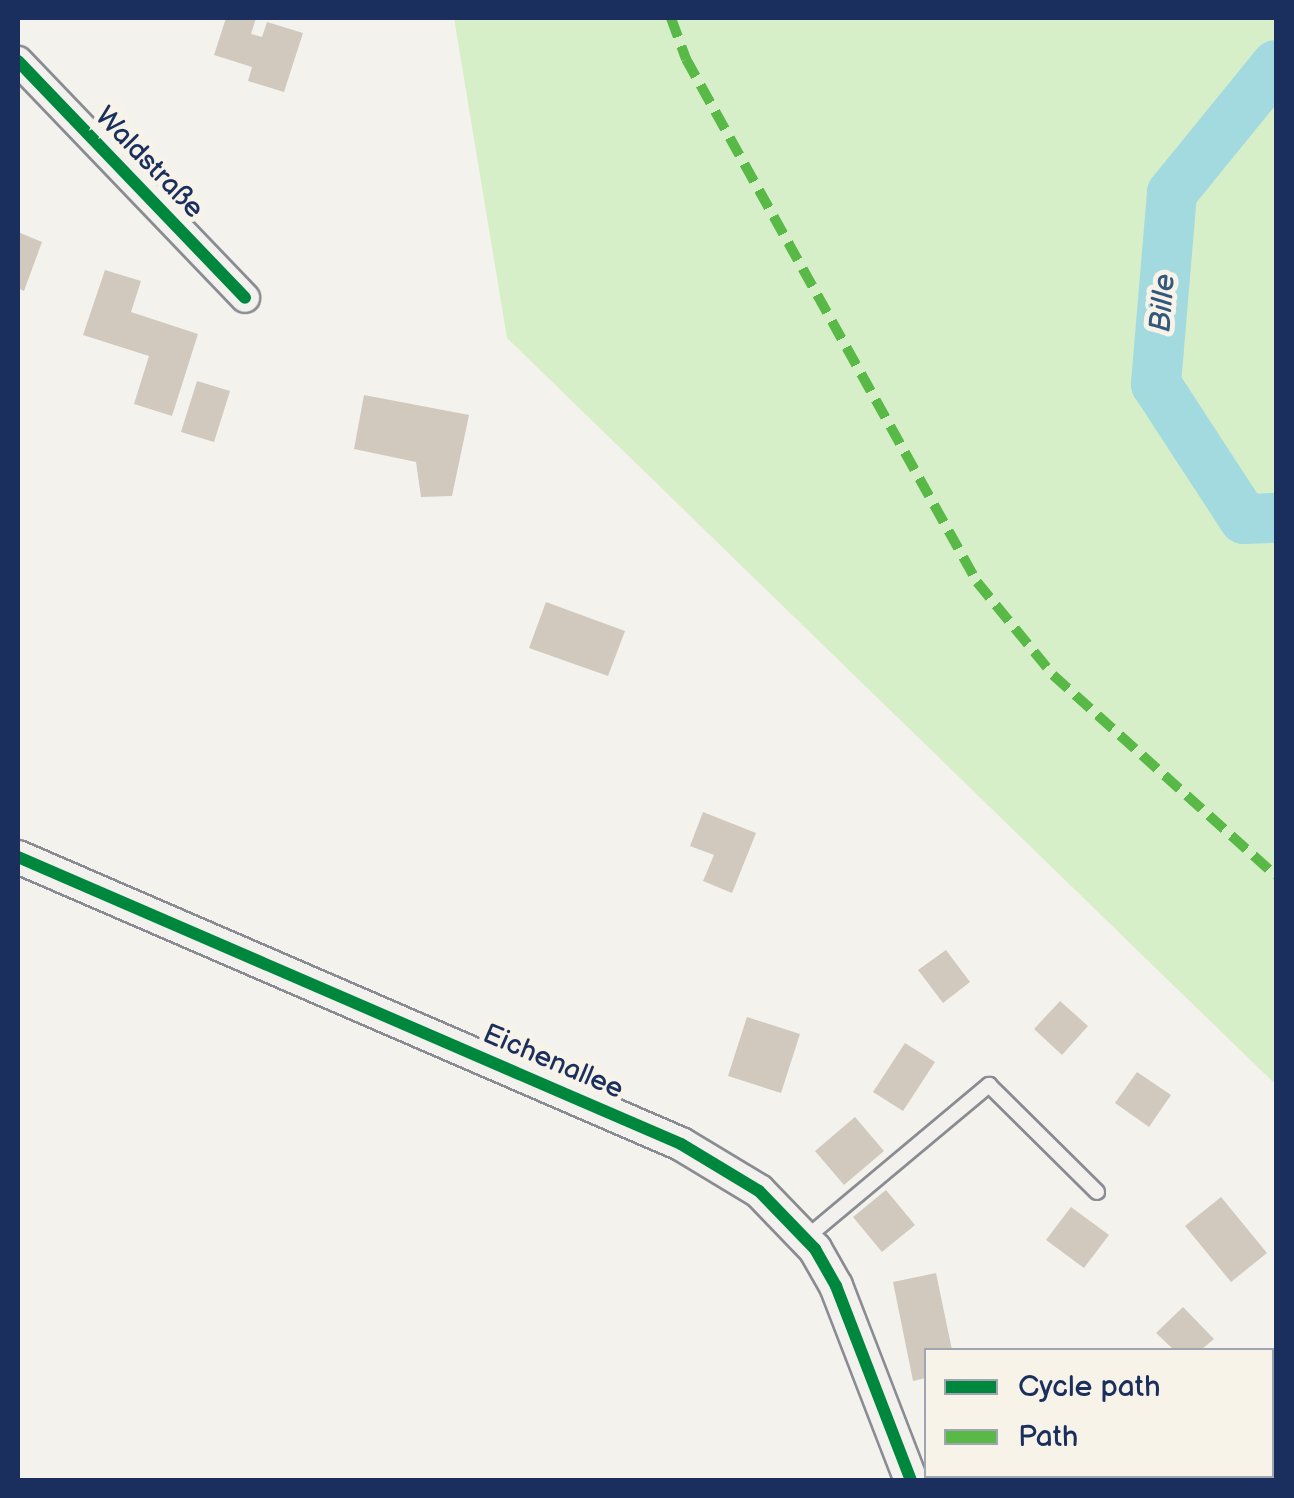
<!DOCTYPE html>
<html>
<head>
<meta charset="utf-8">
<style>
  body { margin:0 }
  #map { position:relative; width:1294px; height:1498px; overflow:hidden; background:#f4f2ec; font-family:"Balsamiq Sans",sans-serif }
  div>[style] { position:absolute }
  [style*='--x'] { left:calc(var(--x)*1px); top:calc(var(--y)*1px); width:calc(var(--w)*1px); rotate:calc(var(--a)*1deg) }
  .green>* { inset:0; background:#d7efc8 }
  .river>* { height:50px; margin:-25px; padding:0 25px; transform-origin:25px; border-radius:25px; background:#a2dadf }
  .building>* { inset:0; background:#d1c9be }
  .roads { filter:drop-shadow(2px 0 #898c92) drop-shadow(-2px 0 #898c92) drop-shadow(0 2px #898c92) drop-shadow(0 -2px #898c92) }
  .service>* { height:14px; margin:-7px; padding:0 7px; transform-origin:7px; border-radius:7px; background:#f2f1ed }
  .minor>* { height:28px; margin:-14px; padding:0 14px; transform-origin:14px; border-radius:14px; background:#f2f1ed }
  .tertiary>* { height:32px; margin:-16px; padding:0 16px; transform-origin:16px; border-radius:16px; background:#f2f1ed }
  .quiet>* { height:10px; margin-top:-5px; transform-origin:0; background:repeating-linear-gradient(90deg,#58b947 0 20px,transparent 0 30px) }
  .cycleway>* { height:12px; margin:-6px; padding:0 6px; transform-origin:6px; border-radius:6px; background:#00873e }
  span { translate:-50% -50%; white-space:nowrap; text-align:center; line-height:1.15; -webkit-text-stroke:10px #f7f3e8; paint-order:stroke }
  .street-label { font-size:28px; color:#1b2f5e }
  .water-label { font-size:30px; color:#34577d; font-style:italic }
  .frame { position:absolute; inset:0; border:20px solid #1b2f5e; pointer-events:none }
  .legend { position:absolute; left:924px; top:1348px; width:350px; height:130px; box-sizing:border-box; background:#f7f3e8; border:2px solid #9fa5b1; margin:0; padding:12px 18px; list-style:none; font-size:30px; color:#1b2f5e }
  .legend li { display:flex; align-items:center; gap:20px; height:50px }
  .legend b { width:50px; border:2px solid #9fa5b1 }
</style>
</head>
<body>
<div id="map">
  <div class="green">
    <i style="clip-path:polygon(454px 18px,1276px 18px,1276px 1085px,507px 338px)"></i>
  </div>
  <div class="river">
    <i style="--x:1276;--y:65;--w:165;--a:129.1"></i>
    <i style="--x:1172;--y:193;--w:192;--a:94.8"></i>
    <i style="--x:1156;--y:384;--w:161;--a:56.9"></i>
    <i style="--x:1244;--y:519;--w:32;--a:-2"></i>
  </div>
  <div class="building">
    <i style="clip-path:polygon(226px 18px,256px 18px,251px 34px,262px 37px,267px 22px,303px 33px,284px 92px,248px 81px,252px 67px,214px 55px)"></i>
    <i style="clip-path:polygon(18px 232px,42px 242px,24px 291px,18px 288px)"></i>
    <i style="clip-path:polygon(105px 270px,141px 281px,131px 312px,198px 334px,172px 416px,134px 404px,149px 356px,83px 335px)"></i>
    <i style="clip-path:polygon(197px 381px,230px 391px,214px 442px,181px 432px)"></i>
    <i style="clip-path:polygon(364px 395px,469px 415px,452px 496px,421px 497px,416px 462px,354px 449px)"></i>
    <i style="clip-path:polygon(546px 602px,625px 631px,608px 676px,529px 648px)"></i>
    <i style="clip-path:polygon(703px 812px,756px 833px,732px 893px,703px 881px,714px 855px,690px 846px)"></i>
    <i style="clip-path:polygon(946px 950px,970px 982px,943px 1003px,918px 970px)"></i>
    <i style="clip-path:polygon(1060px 1001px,1088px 1026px,1062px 1055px,1034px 1029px)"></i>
    <i style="clip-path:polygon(747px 1017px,800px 1034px,781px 1093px,728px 1076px)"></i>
    <i style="clip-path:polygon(905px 1043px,935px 1062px,903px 1111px,873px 1092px)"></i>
    <i style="clip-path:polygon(1137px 1072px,1171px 1095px,1149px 1127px,1115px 1103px)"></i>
    <i style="clip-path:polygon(855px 1117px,884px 1151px,844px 1185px,815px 1151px)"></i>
    <i style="clip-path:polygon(886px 1190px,915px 1225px,882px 1252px,853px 1217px)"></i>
    <i style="clip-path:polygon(1221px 1197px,1267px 1253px,1231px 1282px,1185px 1226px)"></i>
    <i style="clip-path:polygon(1071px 1207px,1109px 1235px,1084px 1268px,1046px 1240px)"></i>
    <i style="clip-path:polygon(936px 1273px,952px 1350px,926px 1350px,926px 1378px,913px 1381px,893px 1282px)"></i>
    <i style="clip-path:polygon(1183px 1307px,1214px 1339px,1201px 1350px,1174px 1350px,1156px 1333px)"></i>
    <i style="clip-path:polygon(1048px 1476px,1129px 1476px,1043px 1480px)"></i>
  </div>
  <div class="roads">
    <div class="service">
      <i style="--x:806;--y:1238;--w:239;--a:-39.9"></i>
      <i style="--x:989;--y:1085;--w:152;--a:44.7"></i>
    </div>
    <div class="minor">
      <i style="--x:18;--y:61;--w:328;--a:46.2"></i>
    </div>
    <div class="tertiary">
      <i style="--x:18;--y:857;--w:722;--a:23.41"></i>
      <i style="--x:681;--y:1144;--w:91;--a:31.1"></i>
      <i style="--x:759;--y:1191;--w:81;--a:46"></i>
      <i style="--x:815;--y:1249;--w:43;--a:60.4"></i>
      <i style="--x:836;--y:1286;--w:208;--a:68.9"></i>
      <i style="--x:1272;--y:1414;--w:6;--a:-45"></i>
      <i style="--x:1194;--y:1480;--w:6;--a:-45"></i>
    </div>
  </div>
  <div class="quiet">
    <i style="--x:671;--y:18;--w:44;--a:69.9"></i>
    <i style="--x:686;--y:59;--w:599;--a:60.91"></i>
    <i style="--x:977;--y:582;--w:120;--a:50.7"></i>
    <i style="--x:1053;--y:675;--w:300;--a:42"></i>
  </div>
  <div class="cycleway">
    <i style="--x:18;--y:61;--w:328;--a:46.2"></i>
    <i style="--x:18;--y:857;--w:722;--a:23.41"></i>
    <i style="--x:681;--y:1144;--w:91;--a:31.1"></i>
    <i style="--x:759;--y:1191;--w:81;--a:46"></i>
    <i style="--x:815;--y:1249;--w:43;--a:60.4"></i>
    <i style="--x:836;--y:1286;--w:208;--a:68.9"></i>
  </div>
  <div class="street-label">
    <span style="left:149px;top:163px;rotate:46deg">Waldstraße</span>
    <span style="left:553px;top:1062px;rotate:23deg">Eichenallee</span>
  </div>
  <div class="water-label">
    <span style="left:1163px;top:303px;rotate:-85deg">Bille</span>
  </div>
  <div class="frame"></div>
  <ul class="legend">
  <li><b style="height:12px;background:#00873e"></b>Cycle path</li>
  <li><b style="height:12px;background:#58b947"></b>Path</li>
  </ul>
</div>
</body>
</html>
